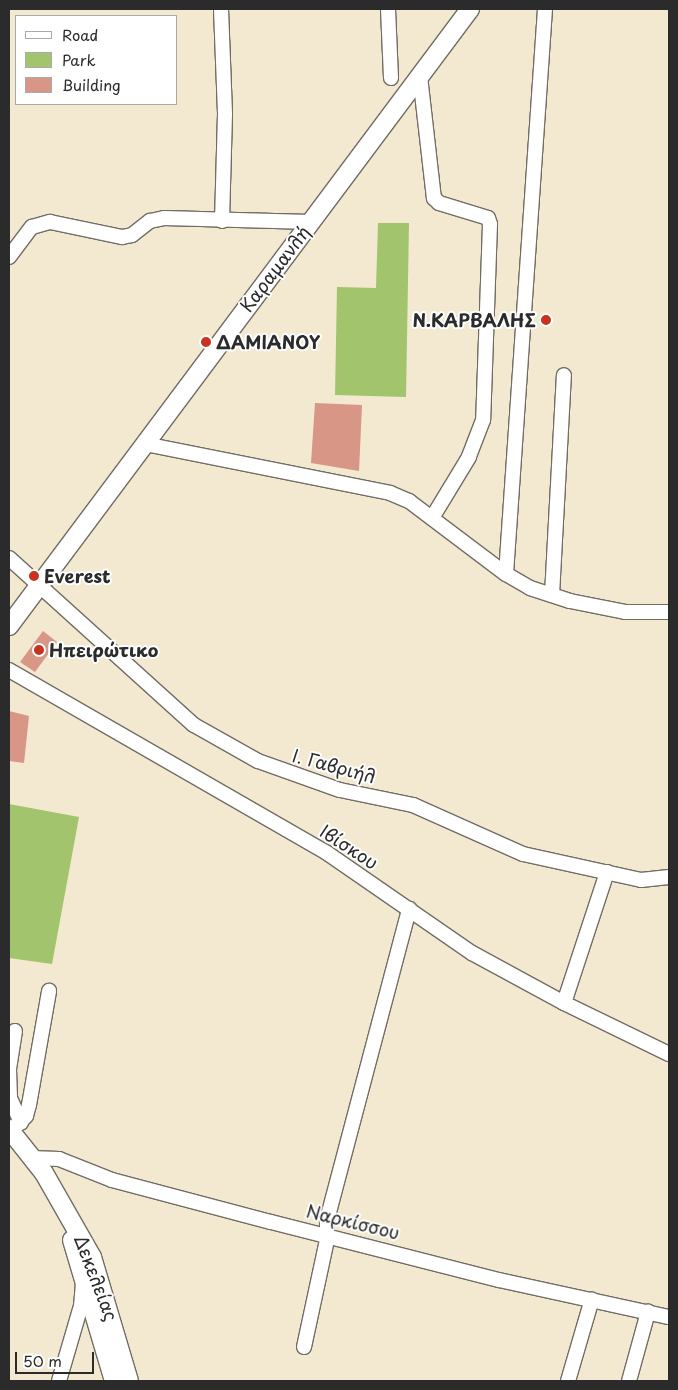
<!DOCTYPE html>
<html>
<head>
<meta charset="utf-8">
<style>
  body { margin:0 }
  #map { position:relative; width:678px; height:1390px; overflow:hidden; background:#f3e8d0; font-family:"Playpen Sans",sans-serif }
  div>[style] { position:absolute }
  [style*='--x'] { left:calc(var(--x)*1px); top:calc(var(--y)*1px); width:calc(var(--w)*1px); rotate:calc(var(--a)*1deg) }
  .green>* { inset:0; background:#a2c46d }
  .building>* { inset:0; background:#d89687 }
  .roads { filter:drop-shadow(1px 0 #716d65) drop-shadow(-1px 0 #716d65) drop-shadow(0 1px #716d65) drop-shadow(0 -1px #716d65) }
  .minor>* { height:14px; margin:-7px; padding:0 7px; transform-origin:7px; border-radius:7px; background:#fff }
  .major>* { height:18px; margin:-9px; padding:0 9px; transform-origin:9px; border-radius:9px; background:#fff }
  .dots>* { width:14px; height:14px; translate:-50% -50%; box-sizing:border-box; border:2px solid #fff; border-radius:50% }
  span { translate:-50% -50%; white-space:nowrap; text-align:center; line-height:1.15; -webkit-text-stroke:4px #fff; paint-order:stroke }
  .street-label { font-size:18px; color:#2b2b2b }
  .poi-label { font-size:18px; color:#2b2b2b; font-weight:700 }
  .right { translate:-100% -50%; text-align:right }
  .left { translate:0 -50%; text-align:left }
  .frame { position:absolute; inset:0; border:10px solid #2b2b2b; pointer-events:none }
  .legend { position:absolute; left:15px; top:15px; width:162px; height:90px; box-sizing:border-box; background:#fff; border:1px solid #aaa; margin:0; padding:6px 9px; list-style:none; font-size:15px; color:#2b2b2b }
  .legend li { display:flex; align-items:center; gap:10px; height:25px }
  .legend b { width:25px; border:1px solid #aaa }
  .scale { position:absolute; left:15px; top:1352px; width:79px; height:22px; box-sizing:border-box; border:2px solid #2b2b2b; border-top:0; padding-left:6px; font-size:15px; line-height:18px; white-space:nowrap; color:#2b2b2b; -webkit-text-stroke:4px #fff; paint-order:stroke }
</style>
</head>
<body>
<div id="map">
  <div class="green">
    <i style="clip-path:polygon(378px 223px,409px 223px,406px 397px,335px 395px,337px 287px,376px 288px)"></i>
    <i style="clip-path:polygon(9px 804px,79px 817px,52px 964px,9px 958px)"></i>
  </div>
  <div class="building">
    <i style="clip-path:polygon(315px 403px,362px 405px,359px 471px,311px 463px)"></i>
    <i style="clip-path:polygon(43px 631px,57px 642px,35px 672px,20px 662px)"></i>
    <i style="clip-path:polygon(9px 711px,29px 716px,24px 763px,9px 761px)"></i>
  </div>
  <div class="roads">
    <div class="minor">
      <i style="--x:221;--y:9;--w:105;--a:87.8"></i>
      <i style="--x:225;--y:114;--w:107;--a:91.6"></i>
      <i style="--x:388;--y:9;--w:69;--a:87.5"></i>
      <i style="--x:420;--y:76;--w:123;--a:83.5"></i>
      <i style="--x:434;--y:198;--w:7;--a:45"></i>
      <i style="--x:439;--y:203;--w:51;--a:17"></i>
      <i style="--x:488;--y:218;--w:6;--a:72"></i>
      <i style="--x:490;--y:224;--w:196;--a:92"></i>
      <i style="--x:483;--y:420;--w:40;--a:111"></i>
      <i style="--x:469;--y:457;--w:71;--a:121.2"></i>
      <i style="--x:9;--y:257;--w:38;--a:-53"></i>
      <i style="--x:32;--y:227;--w:19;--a:-16"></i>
      <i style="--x:50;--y:222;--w:74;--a:11.8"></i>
      <i style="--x:122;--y:237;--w:10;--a:-11"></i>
      <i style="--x:132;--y:235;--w:23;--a:-38"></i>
      <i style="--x:150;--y:221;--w:14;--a:-12"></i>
      <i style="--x:164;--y:218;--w:147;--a:1.6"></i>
      <i style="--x:145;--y:444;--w:250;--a:11.3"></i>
      <i style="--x:390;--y:493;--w:21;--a:23"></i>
      <i style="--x:409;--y:501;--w:121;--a:37"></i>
      <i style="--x:506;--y:574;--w:28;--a:30"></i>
      <i style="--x:530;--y:588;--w:42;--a:18"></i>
      <i style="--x:570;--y:601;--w:56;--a:11.3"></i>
      <i style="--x:625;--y:612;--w:44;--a:0"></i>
      <i style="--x:9;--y:558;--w:249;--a:42.1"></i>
      <i style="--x:194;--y:725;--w:73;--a:29.4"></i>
      <i style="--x:258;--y:761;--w:87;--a:19.5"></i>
      <i style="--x:340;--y:790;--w:75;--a:11.6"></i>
      <i style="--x:413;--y:805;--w:120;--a:24"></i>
      <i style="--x:523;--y:854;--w:121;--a:12.4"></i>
      <i style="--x:641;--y:880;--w:28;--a:-6"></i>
      <i style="--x:506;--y:574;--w:566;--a:-86.05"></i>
      <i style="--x:552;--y:595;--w:220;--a:-86.9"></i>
      <i style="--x:9;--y:670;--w:367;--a:29.9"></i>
      <i style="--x:327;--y:853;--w:176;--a:34.6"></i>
      <i style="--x:472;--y:953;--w:105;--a:28.5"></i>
      <i style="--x:564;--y:1003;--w:117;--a:25.9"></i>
      <i style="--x:564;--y:1003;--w:138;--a:-71.8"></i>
      <i style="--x:15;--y:1031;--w:38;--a:99"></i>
      <i style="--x:9;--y:1069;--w:29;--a:88"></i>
      <i style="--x:10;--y:1098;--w:27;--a:66"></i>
      <i style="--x:9;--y:1133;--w:24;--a:-45"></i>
      <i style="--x:26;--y:1116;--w:11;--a:-75"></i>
      <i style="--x:29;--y:1105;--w:116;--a:-80"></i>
      <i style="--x:30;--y:1158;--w:29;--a:2"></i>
      <i style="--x:59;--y:1159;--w:57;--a:21.6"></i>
      <i style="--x:112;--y:1180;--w:164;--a:14.8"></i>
      <i style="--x:271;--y:1222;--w:235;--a:14.3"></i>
      <i style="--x:499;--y:1280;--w:174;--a:12.3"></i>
      <i style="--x:304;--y:1347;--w:109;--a:-77.9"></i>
      <i style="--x:327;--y:1240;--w:20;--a:-90"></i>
      <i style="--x:327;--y:1220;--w:322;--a:-75.2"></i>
      <i style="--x:59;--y:1381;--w:78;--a:-73.7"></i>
      <i style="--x:81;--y:1306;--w:22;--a:-85"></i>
      <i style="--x:568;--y:1381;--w:85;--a:-73.7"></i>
      <i style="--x:629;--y:1381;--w:72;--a:-74.6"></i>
    </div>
    <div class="major">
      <i style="--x:9;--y:626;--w:770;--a:-53.23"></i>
      <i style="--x:9;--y:1129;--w:56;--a:51.5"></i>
      <i style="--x:44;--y:1173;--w:97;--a:60.3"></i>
      <i style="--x:92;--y:1257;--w:129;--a:73.4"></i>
      <i style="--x:72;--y:1240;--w:147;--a:73.4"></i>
    </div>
  </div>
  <div class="dots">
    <i style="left:546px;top:320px;background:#c8321e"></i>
    <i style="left:206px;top:342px;background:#c8321e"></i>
    <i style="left:34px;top:576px;background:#c8321e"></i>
    <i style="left:39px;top:650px;background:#c8321e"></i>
  </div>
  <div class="street-label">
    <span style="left:275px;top:269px;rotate:-53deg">Καραμανλή</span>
    <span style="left:334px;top:766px;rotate:15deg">Ι. Γαβριήλ</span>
    <span style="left:349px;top:847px;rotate:33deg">Ιβίσκου</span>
    <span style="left:353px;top:1222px;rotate:14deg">Ναρκίσσου</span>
    <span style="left:96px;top:1278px;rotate:69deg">Δεκελείας</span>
  </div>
  <div class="poi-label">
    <span class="right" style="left:536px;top:320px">Ν.ΚΑΡΒΑΛΗΣ</span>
    <span class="left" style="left:216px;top:342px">ΔΑΜΙΑΝΟΥ</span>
    <span class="left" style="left:44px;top:576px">Everest</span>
    <span class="left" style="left:49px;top:650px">Ηπειρώτικο</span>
  </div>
  <div class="frame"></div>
  <ul class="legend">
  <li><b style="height:6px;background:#fff"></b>Road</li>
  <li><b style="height:14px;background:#a2c46d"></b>Park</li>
  <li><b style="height:14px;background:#d89687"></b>Building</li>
  </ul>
  <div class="scale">50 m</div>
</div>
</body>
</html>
